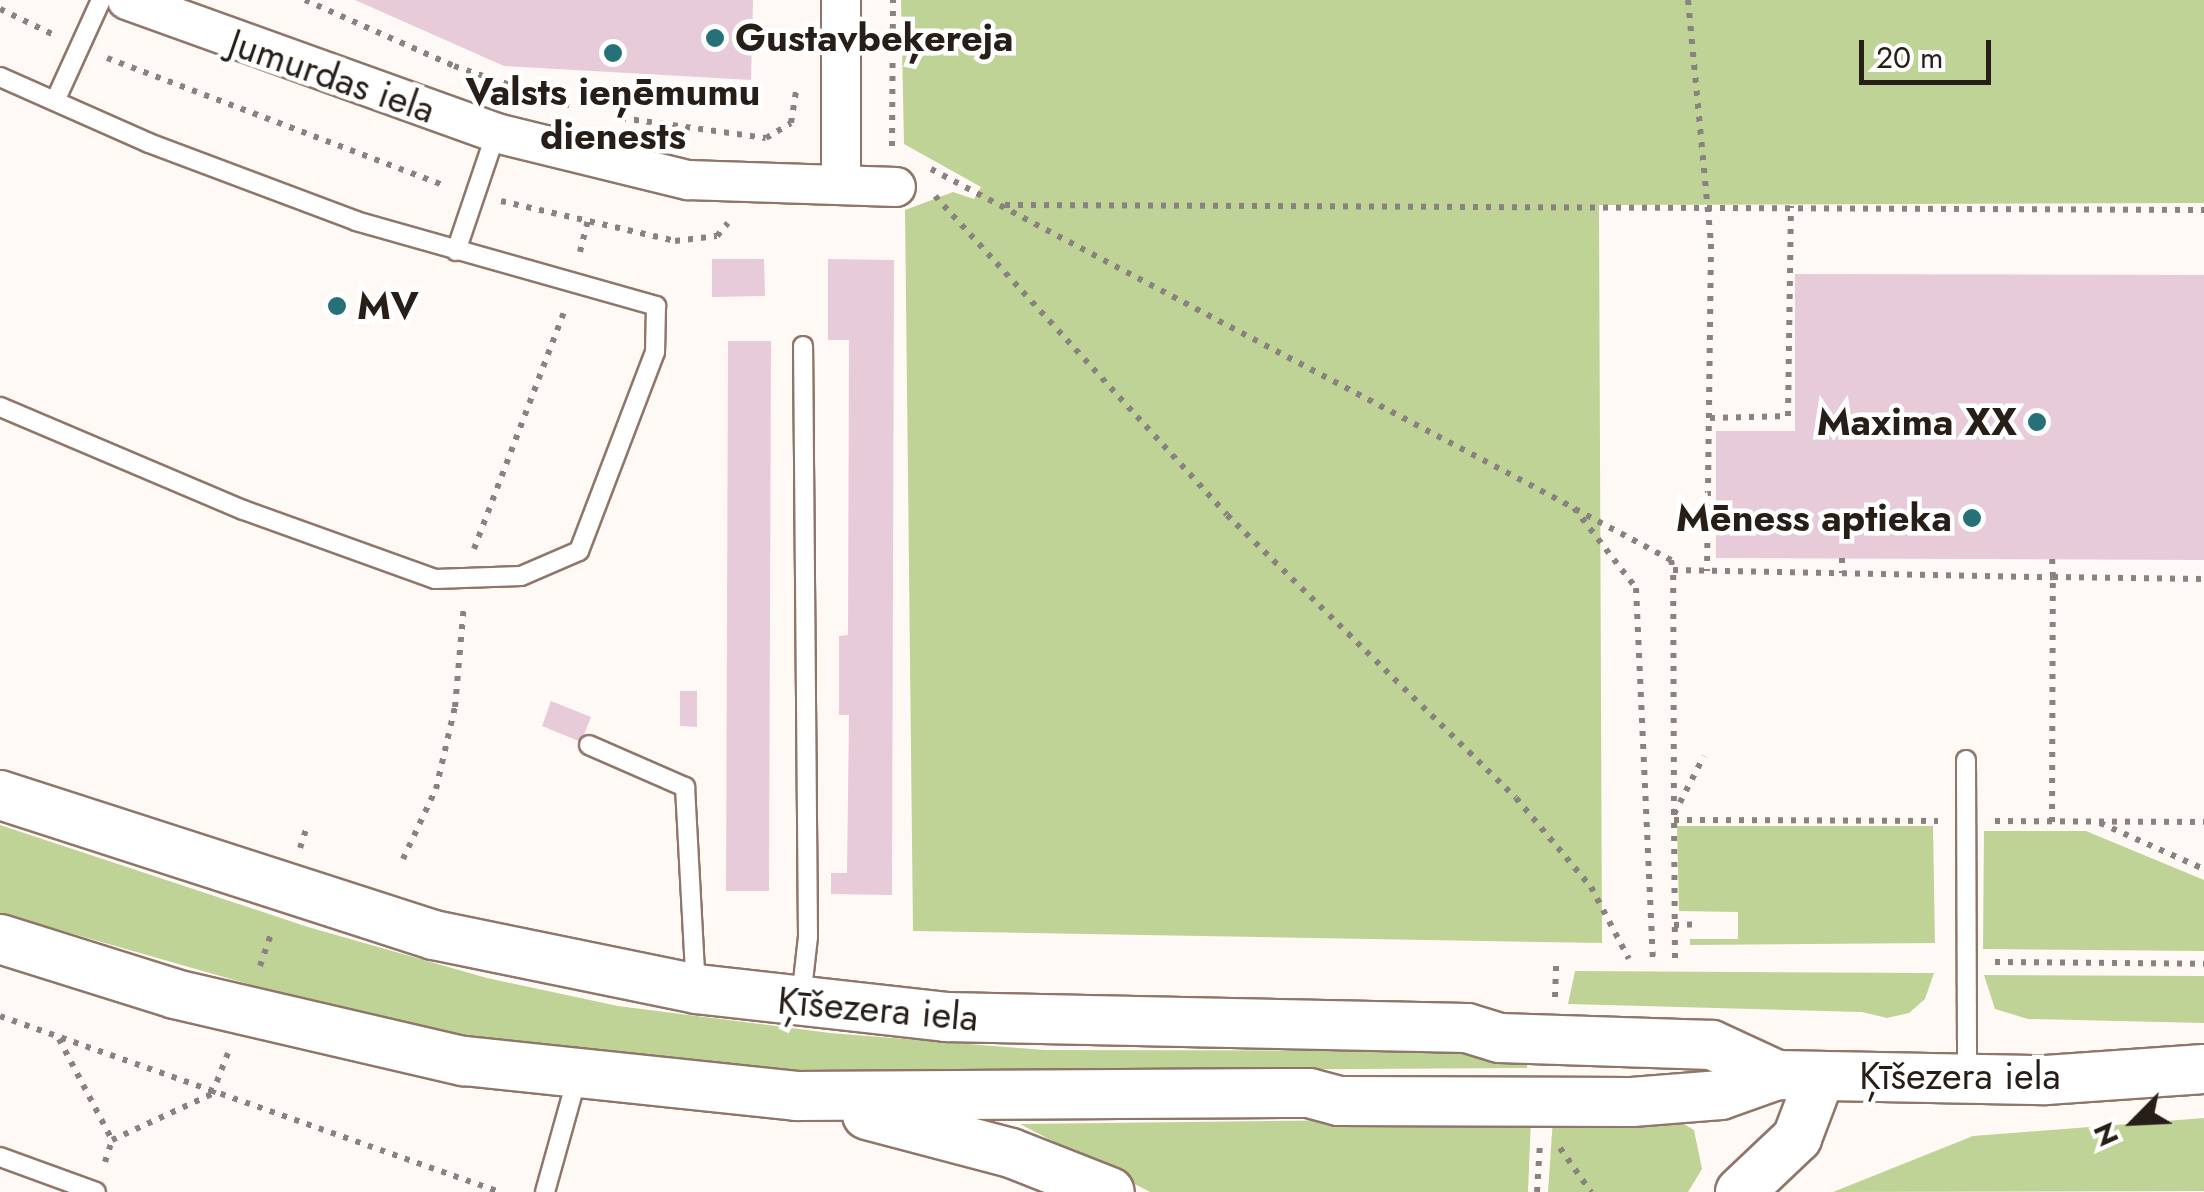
<!DOCTYPE html>
<html>
<head>
<meta charset="utf-8">
<style>
  body { margin:0 }
  #map { position:relative; width:2204px; height:1192px; overflow:hidden; background:#fff9f6; font-family:Jost,sans-serif }
  div>[style] { position:absolute }
  [style*='--x'] { left:calc(var(--x)*1px); top:calc(var(--y)*1px); width:calc(var(--w)*1px); rotate:calc(var(--a)*1deg) }
  .green>* { inset:0; background:#bfd397 }
  .building>* { inset:0; background:#e7cbd9 }
  .path>* { height:6px; margin-top:-3px; transform-origin:0; background:repeating-linear-gradient(90deg,#8a827e 0 5px,transparent 0 13px) }
  .roads { filter:drop-shadow(2px 0 #8f7669) drop-shadow(-2px 0 #8f7669) drop-shadow(0 2px #8f7669) drop-shadow(0 -2px #8f7669) }
  .service>* { height:18px; margin:-9px; padding:0 9px; transform-origin:9px; border-radius:9px; background:#fff }
  .minor>* { height:38px; margin:-19px; padding:0 19px; transform-origin:19px; border-radius:19px; background:#fff }
  .tertiary>* { height:48px; margin:-24px; padding:0 24px; transform-origin:24px; border-radius:24px; background:#fff }
  .dots>* { width:28px; height:28px; translate:-50% -50%; box-sizing:border-box; border:5px solid #fff; border-radius:50% }
  span { translate:-50% -50%; white-space:nowrap; text-align:center; line-height:1.15; -webkit-text-stroke:9px #fff; paint-order:stroke }
  .poi-label { font-size:38px; color:#281e18; font-weight:700 }
  .left { translate:0 -50%; text-align:left }
  .right { translate:-100% -50%; text-align:right }
  .street-label { font-size:38px; color:#281e18 }
  .north { position:absolute; left:2084px; top:1072px; width:100px; height:100px; -webkit-text-stroke:8px #fff; paint-order:stroke; rotate:246deg; font-size:28px; font-weight:700; line-height:40px; text-align:center; color:#281e18 }
  .north::after { content:''; display:block; margin:auto; width:35px; height:45px; background:#281e18; clip-path:polygon(50% 0,100% 100%,50% 72%,0 100%) }
  .scale { position:absolute; left:1859px; top:40px; width:132px; height:45px; box-sizing:border-box; border:5px solid #281e18; border-top:0; padding-left:12px; font-size:30px; line-height:35px; white-space:nowrap; color:#281e18; -webkit-text-stroke:8px #fff; paint-order:stroke }
</style>
</head>
<body>
<div id="map">
  <div class="green">
    <i style="clip-path:polygon(901px 0,2204px 0,2204px 203px,1599px 205px,1602px 943px,913px 931px,905px 210px,953px 192px,974px 199px,981px 187px,904px 144px)"></i>
    <i style="clip-path:polygon(0 825px,308px 927px,487px 978px,618px 1006px,830px 1033px,1044px 1050px,1457px 1051px,1528px 1054px,1527px 1068px,808px 1072px,472px 1037px,283px 994px,0 913px)"></i>
    <i style="clip-path:polygon(1677px 826px,1933px 826px,1935px 943px,1690px 945px,1690px 939px,1738px 939px,1738px 912px,1679px 911px)"></i>
    <i style="clip-path:polygon(1984px 831px,2086px 831px,2204px 880px,2204px 951px,1983px 949px)"></i>
    <i style="clip-path:polygon(1575px 971px,1934px 973px,1925px 999px,1909px 1013px,1887px 1018px,1862px 1012px,1568px 1004px)"></i>
    <i style="clip-path:polygon(1984px 975px,2204px 976px,2204px 1023px,2028px 1019px,1995px 1009px)"></i>
    <i style="clip-path:polygon(1531px 1118px,1528px 1192px,1150px 1192px,1020px 1124px)"></i>
    <i style="clip-path:polygon(1553px 1118px,1674px 1118px,1694px 1130px,1702px 1169px,1688px 1192px,1548px 1192px)"></i>
    <i style="clip-path:polygon(2204px 1118px,2204px 1191px,1833px 1192px,1973px 1136px)"></i>
  </div>
  <div class="building">
    <i style="clip-path:polygon(355px 0,753px 0,751px 80px,504px 66px)"></i>
    <i style="clip-path:polygon(712px 259px,764px 259px,765px 296px,712px 297px)"></i>
    <i style="clip-path:polygon(828px 259px,894px 260px,892px 895px,831px 894px,831px 873px,847px 873px,849px 715px,839px 715px,839px 636px,848px 635px,849px 340px,828px 340px)"></i>
    <i style="clip-path:polygon(1795px 274px,2204px 275px,2204px 560px,1716px 558px,1716px 431px,1795px 431px)"></i>
    <i style="clip-path:polygon(728px 341px,771px 341px,769px 891px,726px 891px)"></i>
    <i style="clip-path:polygon(680px 691px,697px 691px,697px 727px,680px 726px)"></i>
    <i style="clip-path:polygon(551px 701px,591px 717px,581px 742px,542px 726px)"></i>
  </div>
  <div class="path">
    <i style="--x:305;--y:0;--w:163;--a:23.9"></i>
    <i style="--x:454;--y:66;--w:122;--a:18.6"></i>
    <i style="--x:1688;--y:0;--w:245;--a:84.6"></i>
    <i style="--x:1711;--y:244;--w:327;--a:90.7"></i>
    <i style="--x:0;--y:9;--w:60;--a:25.7"></i>
    <i style="--x:107;--y:58;--w:362;--a:20.7"></i>
    <i style="--x:621;--y:118;--w:146;--a:7.9"></i>
    <i style="--x:766;--y:138;--w:29;--a:-31"></i>
    <i style="--x:791;--y:123;--w:32;--a:-81"></i>
    <i style="--x:892;--y:146;--w:146;--a:-89.6"></i>
    <i style="--x:931;--y:169;--w:727;--a:27.8"></i>
    <i style="--x:1574;--y:508;--w:101;--a:52.2"></i>
    <i style="--x:1636;--y:588;--w:370;--a:87.4"></i>
    <i style="--x:935;--y:196;--w:432;--a:47.5"></i>
    <i style="--x:1227;--y:515;--w:404;--a:44.4"></i>
    <i style="--x:1516;--y:798;--w:116;--a:49.9"></i>
    <i style="--x:1591;--y:887;--w:81;--a:62.2"></i>
    <i style="--x:501;--y:201;--w:179;--a:12.9"></i>
    <i style="--x:675;--y:241;--w:42;--a:-6.8"></i>
    <i style="--x:717;--y:236;--w:17;--a:-50"></i>
    <i style="--x:1005;--y:205;--w:1199;--a:0.24"></i>
    <i style="--x:580;--y:252;--w:34;--a:-76"></i>
    <i style="--x:1710;--y:418;--w:78;--a:-1.5"></i>
    <i style="--x:1788;--y:416;--w:210;--a:-89.2"></i>
    <i style="--x:1575;--y:509;--w:109;--a:28"></i>
    <i style="--x:1671;--y:560;--w:10;--a:79"></i>
    <i style="--x:474;--y:549;--w:257;--a:-69.2"></i>
    <i style="--x:1842;--y:558;--w:15;--a:90"></i>
    <i style="--x:1674;--y:814;--w:244;--a:-90.2"></i>
    <i style="--x:1673;--y:570;--w:380;--a:1.1"></i>
    <i style="--x:2053;--y:577;--w:18;--a:-93"></i>
    <i style="--x:1674;--y:820;--w:264;--a:0.2"></i>
    <i style="--x:1995;--y:821;--w:209;--a:0.3"></i>
    <i style="--x:2052;--y:822;--w:245;--a:-89.8"></i>
    <i style="--x:2053;--y:577;--w:151;--a:0.8"></i>
    <i style="--x:2100;--y:823;--w:114;--a:23.9"></i>
    <i style="--x:300;--y:848;--w:22;--a:-72"></i>
    <i style="--x:403;--y:859;--w:77;--a:-64.8"></i>
    <i style="--x:436;--y:789;--w:84;--a:-77"></i>
    <i style="--x:455;--y:707;--w:102;--a:-85"></i>
    <i style="--x:1674;--y:925;--w:25;--a:-2"></i>
    <i style="--x:1675;--y:958;--w:144;--a:-90.4"></i>
    <i style="--x:1674;--y:814;--w:65;--a:-62.7"></i>
    <i style="--x:1995;--y:962;--w:209;--a:0.5"></i>
    <i style="--x:260;--y:966;--w:37;--a:-71"></i>
    <i style="--x:1555;--y:997;--w:38;--a:-88"></i>
    <i style="--x:0;--y:1016;--w:530;--a:19.39"></i>
    <i style="--x:59;--y:1039;--w:114;--a:62.3"></i>
    <i style="--x:1560;--y:1148;--w:54;--a:54.8"></i>
    <i style="--x:105;--y:1162;--w:23;--a:-72"></i>
    <i style="--x:112;--y:1140;--w:110;--a:-24.7"></i>
    <i style="--x:212;--y:1094;--w:44;--a:-68.7"></i>
    <i style="--x:1537;--y:1192;--w:49;--a:-86.5"></i>
  </div>
  <div class="roads">
    <div class="service">
      <i style="--x:0;--y:77;--w:163;--a:23.9"></i>
      <i style="--x:149;--y:143;--w:221;--a:20.6"></i>
      <i style="--x:356;--y:221;--w:312;--a:15.8"></i>
      <i style="--x:656;--y:306;--w:46;--a:91.2"></i>
      <i style="--x:655;--y:352;--w:213;--a:110.9"></i>
      <i style="--x:579;--y:551;--w:63;--a:156.7"></i>
      <i style="--x:521;--y:576;--w:86;--a:178"></i>
      <i style="--x:435;--y:579;--w:204;--a:-160.2"></i>
      <i style="--x:243;--y:510;--w:264;--a:-157"></i>
      <i style="--x:55;--y:101;--w:111;--a:-65.5"></i>
      <i style="--x:456;--y:251;--w:125;--a:-71.3"></i>
      <i style="--x:589;--y:745;--w:105;--a:23.6"></i>
      <i style="--x:685;--y:787;--w:200;--a:86.9"></i>
      <i style="--x:1966;--y:760;--w:319;--a:89.8"></i>
      <i style="--x:801;--y:999;--w:62;--a:-83.6"></i>
      <i style="--x:808;--y:937;--w:591;--a:-90.48"></i>
      <i style="--x:0;--y:1157;--w:102;--a:20"></i>
      <i style="--x:545;--y:1192;--w:123;--a:-74.4"></i>
    </div>
    <div class="minor">
      <i style="--x:127;--y:0;--w:392;--a:19.8"></i>
      <i style="--x:496;--y:133;--w:198;--a:13.8"></i>
      <i style="--x:688;--y:180;--w:208;--a:1.9"></i>
      <i style="--x:841;--y:185;--w:185;--a:-90"></i>
    </div>
    <div class="tertiary">
      <i style="--x:0;--y:795;--w:456;--a:17.9"></i>
      <i style="--x:434;--y:935;--w:268;--a:11.6"></i>
      <i style="--x:697;--y:989;--w:251;--a:6.4"></i>
      <i style="--x:946;--y:1017;--w:521;--a:1.21"></i>
      <i style="--x:1467;--y:1028;--w:34;--a:17"></i>
      <i style="--x:1500;--y:1038;--w:212;--a:1.9"></i>
      <i style="--x:1712;--y:1045;--w:72;--a:24.8"></i>
      <i style="--x:0;--y:939;--w:183;--a:17.4"></i>
      <i style="--x:175;--y:994;--w:297;--a:13.1"></i>
      <i style="--x:464;--y:1061;--w:334;--a:6"></i>
      <i style="--x:796;--y:1096;--w:513;--a:-0.34"></i>
      <i style="--x:1309;--y:1093;--w:31;--a:15"></i>
      <i style="--x:1339;--y:1101;--w:293;--a:0.2"></i>
      <i style="--x:1632;--y:1102;--w:89;--a:-4.5"></i>
      <i style="--x:1721;--y:1095;--w:59;--a:-19.7"></i>
      <i style="--x:1777;--y:1075;--w:269;--a:1.1"></i>
      <i style="--x:2046;--y:1080;--w:158;--a:-4"></i>
      <i style="--x:867;--y:1115;--w:149;--a:14.8"></i>
      <i style="--x:1011;--y:1153;--w:106;--a:21.5"></i>
      <i style="--x:1740;--y:1192;--w:79;--a:-43.5"></i>
      <i style="--x:1797;--y:1138;--w:65;--a:-69.3"></i>
    </div>
  </div>
  <div class="dots">
    <i style="left:715px;top:38px;background:#267077"></i>
    <i style="left:613px;top:53px;background:#267077"></i>
    <i style="left:337px;top:306px;background:#267077"></i>
    <i style="left:2037px;top:422px;background:#267077"></i>
    <i style="left:1972px;top:518px;background:#267077"></i>
  </div>
  <div class="poi-label">
    <span class="left" style="left:735px;top:38px">Gustavbeķereja</span>
    <span style="left:613px;top:114px">Valsts ieņēmumu<br>dienests</span>
    <span class="left" style="left:357px;top:306px">MV</span>
    <span class="right" style="left:2017px;top:422px">Maxima XX</span>
    <span class="right" style="left:1952px;top:518px">Mēness aptieka</span>
  </div>
  <div class="street-label">
    <span style="left:332px;top:76px;rotate:19deg">Jumurdas iela</span>
    <span style="left:878px;top:1009px;rotate:5deg">Ķīšezera iela</span>
    <span style="left:1960px;top:1076px">Ķīšezera iela</span>
  </div>
  <div class="north">N</div>
  <div class="scale">20 m</div>
</div>
</body>
</html>
